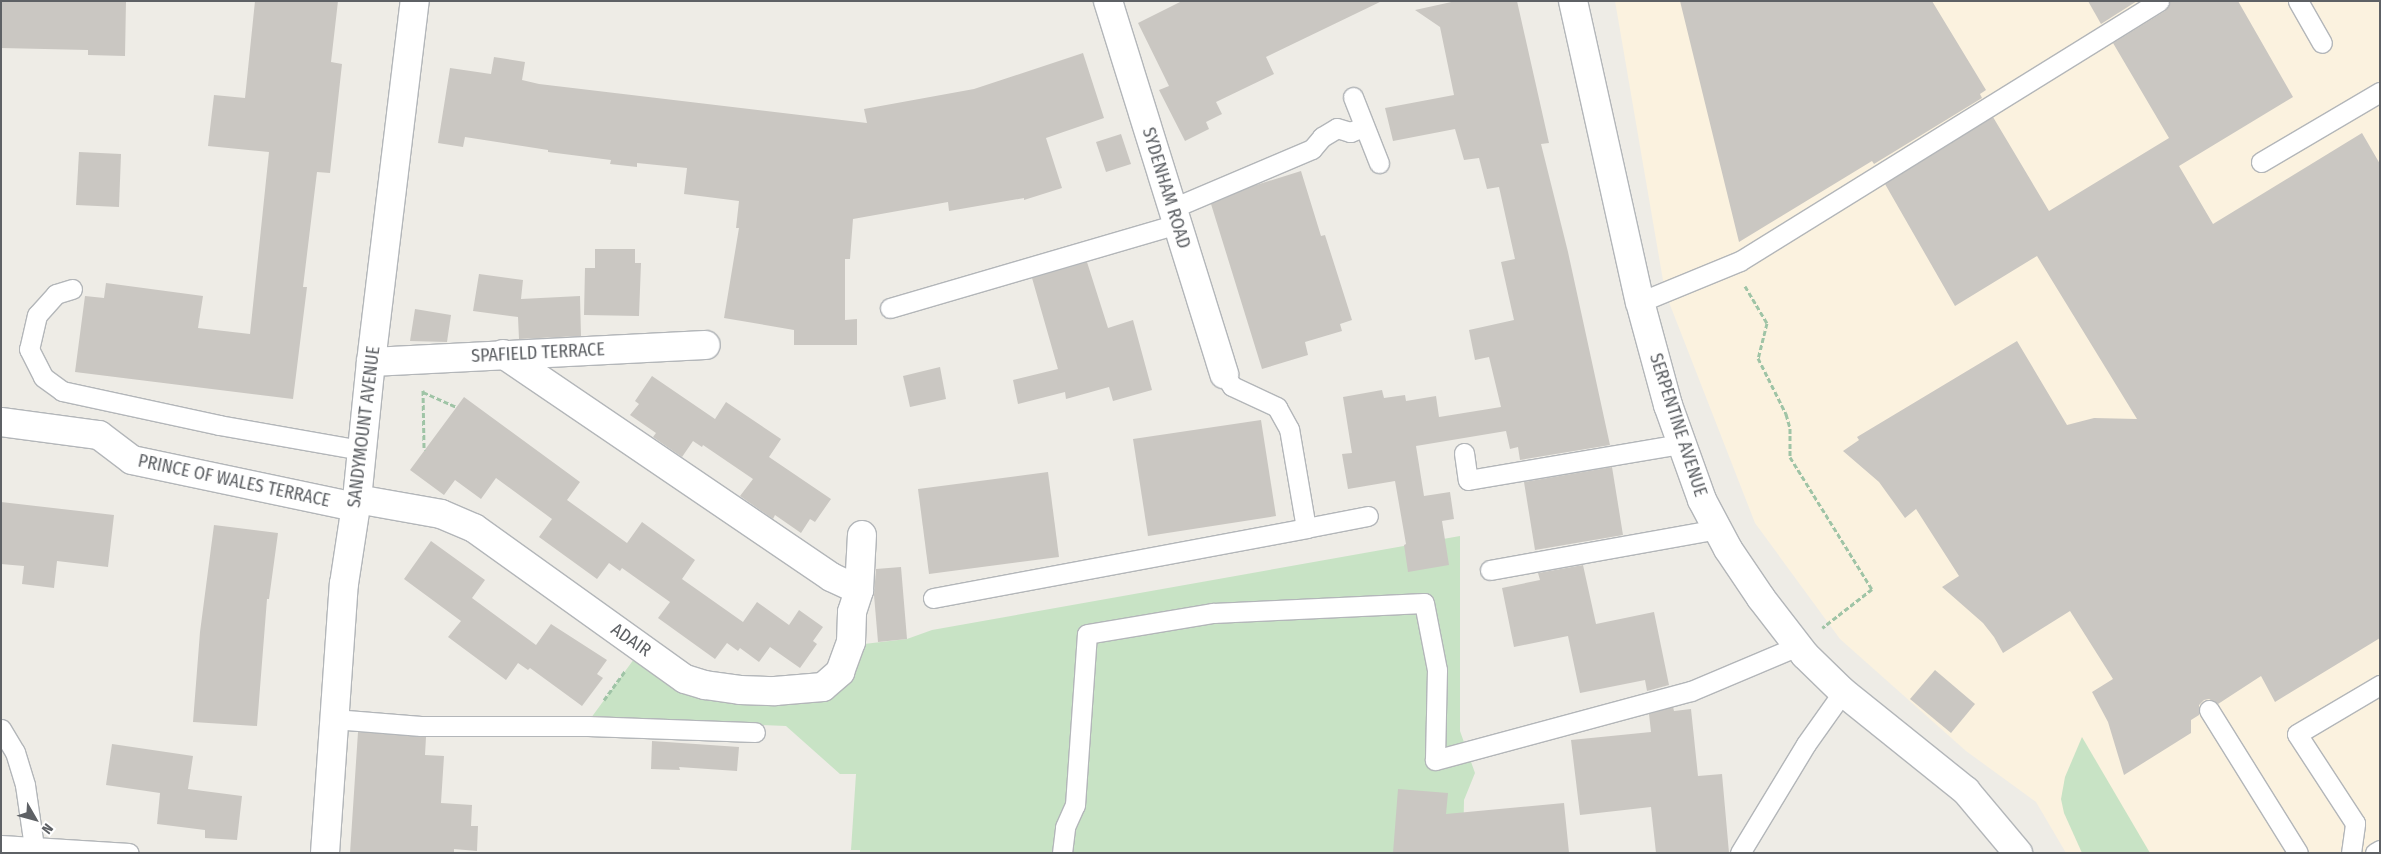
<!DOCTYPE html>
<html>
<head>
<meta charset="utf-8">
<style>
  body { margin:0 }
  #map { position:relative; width:2381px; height:854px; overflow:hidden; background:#eeece6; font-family:"Fira Sans Condensed",sans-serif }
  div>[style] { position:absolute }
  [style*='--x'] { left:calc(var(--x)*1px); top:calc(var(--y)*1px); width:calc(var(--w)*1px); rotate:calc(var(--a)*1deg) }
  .commercial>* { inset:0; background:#fbf2df }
  .green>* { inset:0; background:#c8e3c5 }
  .building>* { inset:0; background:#cac7c2 }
  .path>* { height:3px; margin-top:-1.5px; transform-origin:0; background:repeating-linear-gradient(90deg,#9fc4a6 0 5px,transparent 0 7.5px) }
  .roads { filter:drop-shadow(1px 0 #b3b6b9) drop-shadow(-1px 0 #b3b6b9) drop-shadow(0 1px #b3b6b9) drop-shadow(0 -1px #b3b6b9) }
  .lane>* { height:19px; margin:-9.5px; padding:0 9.5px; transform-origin:9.5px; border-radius:9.5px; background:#fff }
  .street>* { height:28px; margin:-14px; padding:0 14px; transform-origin:14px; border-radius:14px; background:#fff }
  .secondary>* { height:28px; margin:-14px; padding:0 14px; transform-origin:14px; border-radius:14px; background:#fff }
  span { translate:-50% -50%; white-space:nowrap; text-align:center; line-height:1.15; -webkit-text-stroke:4px #fff; paint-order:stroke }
  .street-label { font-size:18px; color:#5e6165 }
  .frame { position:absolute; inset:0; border:2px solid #5e6165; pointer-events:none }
  .north { position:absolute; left:10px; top:794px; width:50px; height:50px; -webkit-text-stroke:4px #fff; paint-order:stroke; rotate:128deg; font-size:14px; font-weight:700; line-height:20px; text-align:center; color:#5e6165 }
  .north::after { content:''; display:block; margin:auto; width:18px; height:22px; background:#5e6165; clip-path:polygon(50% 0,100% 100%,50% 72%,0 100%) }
</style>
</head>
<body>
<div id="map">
  <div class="commercial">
    <i style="clip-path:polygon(1615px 1px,2380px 1px,2380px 853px,2066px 853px,2036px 802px,1966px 751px,1840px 639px,1755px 523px,1665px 292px)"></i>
  </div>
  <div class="green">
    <i style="clip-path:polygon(1460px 536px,1460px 731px,1475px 773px,1464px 800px,1463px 853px,860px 853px,860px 850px,851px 850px,856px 774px,840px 774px,786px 726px,591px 718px,634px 659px,678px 689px,692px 696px,707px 699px,830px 697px,847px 685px,864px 644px,907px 639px,932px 630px)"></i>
    <i style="clip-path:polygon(2082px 737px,2150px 853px,2082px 853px,2064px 813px,2061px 799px,2065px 777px)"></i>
  </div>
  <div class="building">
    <i style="clip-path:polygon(1px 1px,126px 1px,125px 56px,88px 55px,88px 50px,1px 48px)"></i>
    <i style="clip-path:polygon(255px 1px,338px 1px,331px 62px,342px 64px,330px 173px,317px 172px,303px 287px,307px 287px,293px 399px,75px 372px,85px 296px,104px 298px,106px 283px,203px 296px,198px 328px,250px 334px,269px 152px,208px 146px,214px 95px,245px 98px)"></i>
    <i style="clip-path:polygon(1182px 1px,1382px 1px,1266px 57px,1274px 74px,1216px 102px,1222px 114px,1206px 122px,1209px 129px,1185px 141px,1159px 90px,1169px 86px,1138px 23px)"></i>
    <i style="clip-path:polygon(1456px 1px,1517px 1px,1549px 143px,1541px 144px,1568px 252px,1610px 445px,1520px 460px,1518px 447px,1510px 449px,1506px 431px,1416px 446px,1424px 496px,1450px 492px,1454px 519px,1442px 521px,1449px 565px,1408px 572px,1404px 545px,1406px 544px,1395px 481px,1348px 489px,1342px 454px,1352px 453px,1343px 397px,1382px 390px,1384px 398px,1405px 395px,1406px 401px,1436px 396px,1439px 417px,1501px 407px,1489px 357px,1475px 360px,1469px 330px,1514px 320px,1501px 262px,1515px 259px,1499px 187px,1487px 189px,1479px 158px,1464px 160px,1455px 129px,1393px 141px,1385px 108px,1454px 95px,1440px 27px,1415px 10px)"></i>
    <i style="clip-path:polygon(1680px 1px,1932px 1px,1986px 90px,1980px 94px,1982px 98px,1874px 164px,1872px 161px,1739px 242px)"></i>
    <i style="clip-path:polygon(2088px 1px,2137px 1px,2101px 24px)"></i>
    <i style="clip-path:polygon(2170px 1px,2238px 1px,2293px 97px,2179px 166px,2213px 224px,2362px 133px,2380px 164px,2380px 638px,2275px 702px,2261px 676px,2218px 704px,2209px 699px,2204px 700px,2199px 705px,2199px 715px,2191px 720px,2191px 733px,2124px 775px,2108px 722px,2092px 692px,2113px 679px,2070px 611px,2003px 653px,1994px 637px,1983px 623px,1942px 587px,1959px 576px,1916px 509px,1905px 518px,1879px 482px,1843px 451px,1859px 440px,1857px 437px,2017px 341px,2067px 425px,2094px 418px,2137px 419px,2037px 256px,1955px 306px,1885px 184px,1993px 117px,2049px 211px,2169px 138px,2113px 43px,2165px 11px)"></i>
    <i style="clip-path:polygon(1083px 53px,1104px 118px,1046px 138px,1062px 188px,1024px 200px,1024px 198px,949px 211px,948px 202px,853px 219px,850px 259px,845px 259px,845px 320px,857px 319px,857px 345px,794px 345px,794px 330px,724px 318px,739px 228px,736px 228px,739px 201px,684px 194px,687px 168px,637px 163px,637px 167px,610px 164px,611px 160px,548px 152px,548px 150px,465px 137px,463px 147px,438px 143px,450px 68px,491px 74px,494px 57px,525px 62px,522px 80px,539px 84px,867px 123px,864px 109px,974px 89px)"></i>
    <i style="clip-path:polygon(1121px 134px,1131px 164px,1106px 172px,1096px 142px)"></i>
    <i style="clip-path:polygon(79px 152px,121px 154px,119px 207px,76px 205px)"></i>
    <i style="clip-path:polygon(1301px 171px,1321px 236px,1325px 235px,1352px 320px,1340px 324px,1342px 331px,1305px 342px,1308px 355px,1262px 369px,1211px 204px,1253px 186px)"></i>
    <i style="clip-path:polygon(595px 249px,635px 249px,635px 263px,641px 263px,639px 316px,584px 315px,585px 268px,595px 268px)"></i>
    <i style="clip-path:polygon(1087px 262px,1108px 328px,1133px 320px,1152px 390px,1113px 401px,1109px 387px,1066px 399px,1065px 392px,1018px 404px,1013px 380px,1058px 369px,1032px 278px)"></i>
    <i style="clip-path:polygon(479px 274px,523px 280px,521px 299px,580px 296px,581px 336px,519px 339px,518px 317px,473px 311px)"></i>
    <i style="clip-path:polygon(415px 309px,451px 315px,447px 342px,410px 341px)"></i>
    <i style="clip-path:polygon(940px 367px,946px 399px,910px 407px,903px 376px)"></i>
    <i style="clip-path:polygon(652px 376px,715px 419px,726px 402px,781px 439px,769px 457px,831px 499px,815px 522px,810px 519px,801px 533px,775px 515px,773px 519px,740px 496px,753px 479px,703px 445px,702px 447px,693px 441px,682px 457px,653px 437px,656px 433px,630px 415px,639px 404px,635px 401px)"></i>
    <i style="clip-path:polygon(464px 397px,580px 482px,567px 500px,627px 543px,642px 522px,695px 560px,682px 579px,743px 622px,757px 602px,789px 625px,799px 610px,823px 627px,813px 641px,817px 644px,800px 668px,770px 647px,759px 662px,740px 648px,738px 651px,727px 643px,715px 659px,658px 618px,670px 602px,622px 568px,620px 571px,609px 563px,597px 579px,539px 537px,552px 519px,496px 478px,481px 499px,455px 480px,444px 495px,410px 470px)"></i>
    <i style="clip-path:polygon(1261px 420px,1276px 516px,1148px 536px,1133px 439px)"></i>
    <i style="clip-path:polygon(1612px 467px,1623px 535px,1535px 550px,1524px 482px)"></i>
    <i style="clip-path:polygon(1048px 472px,1059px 557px,929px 574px,918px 489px)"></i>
    <i style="clip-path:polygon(1px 502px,114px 515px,108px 567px,57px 561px,54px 588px,22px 584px,24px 566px,1px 564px)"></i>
    <i style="clip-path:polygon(214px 525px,278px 533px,269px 599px,267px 599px,257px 726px,193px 722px,200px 632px)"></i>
    <i style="clip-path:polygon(431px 541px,485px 580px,472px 598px,536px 645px,551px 624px,607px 660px,597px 674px,603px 678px,582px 706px,530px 668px,528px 670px,518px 663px,506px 680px,448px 637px,461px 621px,404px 579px)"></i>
    <i style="clip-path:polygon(1583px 565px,1596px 624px,1654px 612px,1669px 685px,1647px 691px,1645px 680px,1580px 693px,1568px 636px,1514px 647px,1502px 588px,1540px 580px,1538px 573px)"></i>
    <i style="clip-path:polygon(901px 567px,907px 639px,878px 642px,874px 595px,876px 569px)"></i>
    <i style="clip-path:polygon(1935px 670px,1975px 704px,1951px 733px,1910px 699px)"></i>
    <i style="clip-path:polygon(1673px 707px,1674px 711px,1691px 709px,1698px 776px,1722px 774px,1729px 853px,1656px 853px,1651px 807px,1580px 815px,1571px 740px,1651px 732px,1649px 714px)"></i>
    <i style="clip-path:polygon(358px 732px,426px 737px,425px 755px,444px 756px,441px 803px,472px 805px,471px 826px,478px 826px,477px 851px,454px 849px,454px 853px,350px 853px)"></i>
    <i style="clip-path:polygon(652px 741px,739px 747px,737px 771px,679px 767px,680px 770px,651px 769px)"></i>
    <i style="clip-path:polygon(112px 744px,193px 756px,188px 789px,242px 796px,237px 840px,205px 838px,205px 830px,157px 824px,160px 793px,106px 785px)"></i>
    <i style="clip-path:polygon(1398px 789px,1448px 793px,1446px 814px,1564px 803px,1569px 853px,1393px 853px)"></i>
  </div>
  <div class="path">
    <i style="--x:1745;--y:286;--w:43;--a:59.3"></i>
    <i style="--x:1767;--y:323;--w:36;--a:104"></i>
    <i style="--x:1758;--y:358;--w:63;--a:63.4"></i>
    <i style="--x:1786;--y:414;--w:15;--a:74"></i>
    <i style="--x:1790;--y:428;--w:29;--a:90"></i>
    <i style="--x:1790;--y:457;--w:155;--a:58.2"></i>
    <i style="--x:1872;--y:589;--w:63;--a:142"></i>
    <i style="--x:423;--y:390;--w:60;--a:89"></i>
    <i style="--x:423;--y:392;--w:37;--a:24"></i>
    <i style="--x:604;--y:700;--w:36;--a:-54"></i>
  </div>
  <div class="roads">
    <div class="lane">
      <i style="--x:2298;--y:1;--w:48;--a:60.3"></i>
      <i style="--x:1353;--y:97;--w:71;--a:68.5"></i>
      <i style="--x:2261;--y:162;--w:138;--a:-30.5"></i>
      <i style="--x:1173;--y:208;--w:151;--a:-23"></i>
      <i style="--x:1312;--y:149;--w:16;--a:-50"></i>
      <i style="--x:1322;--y:137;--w:17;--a:-31"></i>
      <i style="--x:1337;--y:128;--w:14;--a:17"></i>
      <i style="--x:1350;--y:132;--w:15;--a:-20"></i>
      <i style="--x:72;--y:289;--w:17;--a:163"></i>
      <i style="--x:56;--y:294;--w:28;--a:132"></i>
      <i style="--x:37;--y:315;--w:35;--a:103"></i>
      <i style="--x:29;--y:349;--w:31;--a:63"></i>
      <i style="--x:43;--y:377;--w:24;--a:36"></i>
      <i style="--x:62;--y:391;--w:161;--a:12.2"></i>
      <i style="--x:219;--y:425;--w:144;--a:10"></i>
      <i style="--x:1640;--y:302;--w:108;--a:-22.3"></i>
      <i style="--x:1740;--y:261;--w:493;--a:-31.8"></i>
      <i style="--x:890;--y:308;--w:299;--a:-16.3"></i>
      <i style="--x:1464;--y:453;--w:27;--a:82"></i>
      <i style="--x:1468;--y:480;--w:216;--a:-9.6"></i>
      <i style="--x:1306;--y:528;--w:63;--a:-11"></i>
      <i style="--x:1490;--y:570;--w:231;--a:-10.2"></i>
      <i style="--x:933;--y:598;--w:380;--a:-10.6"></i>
      <i style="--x:1306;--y:528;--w:100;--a:-99.7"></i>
      <i style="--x:1289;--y:429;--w:25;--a:-119"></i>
      <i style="--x:1277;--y:407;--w:50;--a:-155"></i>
      <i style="--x:1232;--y:386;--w:14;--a:-124"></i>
      <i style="--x:2209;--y:710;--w:168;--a:58.1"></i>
      <i style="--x:334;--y:719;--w:87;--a:4.6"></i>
      <i style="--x:421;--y:726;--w:167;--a:0"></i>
      <i style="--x:588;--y:726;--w:167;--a:2.1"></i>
      <i style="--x:1;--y:729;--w:27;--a:59"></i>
      <i style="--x:15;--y:752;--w:34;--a:73"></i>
      <i style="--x:25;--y:785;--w:63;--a:81.7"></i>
      <i style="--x:1;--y:845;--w:128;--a:3.6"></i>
      <i style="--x:1062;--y:853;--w:26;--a:-83"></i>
      <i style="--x:1065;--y:827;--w:24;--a:-66"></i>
      <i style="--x:1075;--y:805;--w:171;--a:-86"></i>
      <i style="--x:1087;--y:634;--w:128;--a:-9.5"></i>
      <i style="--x:1213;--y:613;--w:211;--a:-2.7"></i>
      <i style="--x:1424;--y:603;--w:68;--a:79"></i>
      <i style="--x:1437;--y:670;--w:90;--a:91.3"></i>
      <i style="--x:1435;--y:760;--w:265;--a:-15.1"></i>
      <i style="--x:1691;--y:691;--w:116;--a:-22.8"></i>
      <i style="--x:1740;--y:853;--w:127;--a:-58.8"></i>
      <i style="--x:1806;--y:744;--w:64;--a:-54.6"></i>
      <i style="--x:2351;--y:853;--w:30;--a:-82"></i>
      <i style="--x:2355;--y:823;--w:106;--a:-123.1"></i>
      <i style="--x:2297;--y:734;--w:96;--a:-30.6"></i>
      <i style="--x:2375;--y:853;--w:6;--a:-31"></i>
    </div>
    <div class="street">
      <i style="--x:1108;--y:1;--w:391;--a:72.7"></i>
      <i style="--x:503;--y:354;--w:397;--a:34.2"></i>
      <i style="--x:831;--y:577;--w:31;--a:25"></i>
      <i style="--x:371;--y:362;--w:335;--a:-2.9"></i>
      <i style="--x:1;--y:422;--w:99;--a:7.6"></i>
      <i style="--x:99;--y:435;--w:41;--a:37.1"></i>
      <i style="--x:132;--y:460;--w:228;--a:11.9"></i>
      <i style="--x:357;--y:499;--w:85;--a:10.1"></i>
      <i style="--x:441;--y:514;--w:36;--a:23"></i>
      <i style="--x:474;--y:528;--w:259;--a:35.6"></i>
      <i style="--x:685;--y:679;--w:21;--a:17"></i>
      <i style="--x:705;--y:685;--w:35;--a:8"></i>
      <i style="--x:740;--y:690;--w:35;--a:2"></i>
      <i style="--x:775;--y:691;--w:48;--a:-4.8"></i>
      <i style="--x:823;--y:687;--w:23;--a:-41"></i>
      <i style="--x:840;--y:672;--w:32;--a:-70"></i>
      <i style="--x:851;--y:642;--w:30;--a:-88"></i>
      <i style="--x:852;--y:612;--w:23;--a:-72"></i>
      <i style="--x:859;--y:590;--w:55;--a:-86.9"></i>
    </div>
    <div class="secondary">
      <i style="--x:1573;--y:1;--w:308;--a:77.5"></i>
      <i style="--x:1640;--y:302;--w:107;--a:74.8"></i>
      <i style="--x:1668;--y:405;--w:101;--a:70.3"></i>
      <i style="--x:1702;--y:500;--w:55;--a:62"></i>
      <i style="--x:1728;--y:549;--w:59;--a:56"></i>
      <i style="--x:1761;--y:598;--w:72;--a:52.3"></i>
      <i style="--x:1805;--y:655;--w:53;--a:44.2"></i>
      <i style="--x:1843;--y:692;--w:158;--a:38.8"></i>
      <i style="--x:1966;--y:791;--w:81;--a:50"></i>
      <i style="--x:325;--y:853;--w:270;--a:-86"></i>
      <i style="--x:344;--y:584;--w:86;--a:-81.3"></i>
      <i style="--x:357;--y:499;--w:138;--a:-84.2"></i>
      <i style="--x:371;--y:362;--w:364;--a:-83.1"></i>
    </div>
  </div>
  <div class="street-label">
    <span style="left:1166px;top:188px;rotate:73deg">SYDENHAM ROAD</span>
    <span style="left:538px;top:353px;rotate:-3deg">SPAFIELD TERRACE</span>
    <span style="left:1678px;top:425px;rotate:72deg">SERPENTINE AVENUE</span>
    <span style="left:364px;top:427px;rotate:-83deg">SANDYMOUNT AVENUE</span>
    <span style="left:234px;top:481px;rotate:12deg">PRINCE OF WALES TERRACE</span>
    <span style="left:631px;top:640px;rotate:35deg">ADAIR</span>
  </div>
  <div class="frame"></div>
  <div class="north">N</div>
</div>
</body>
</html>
